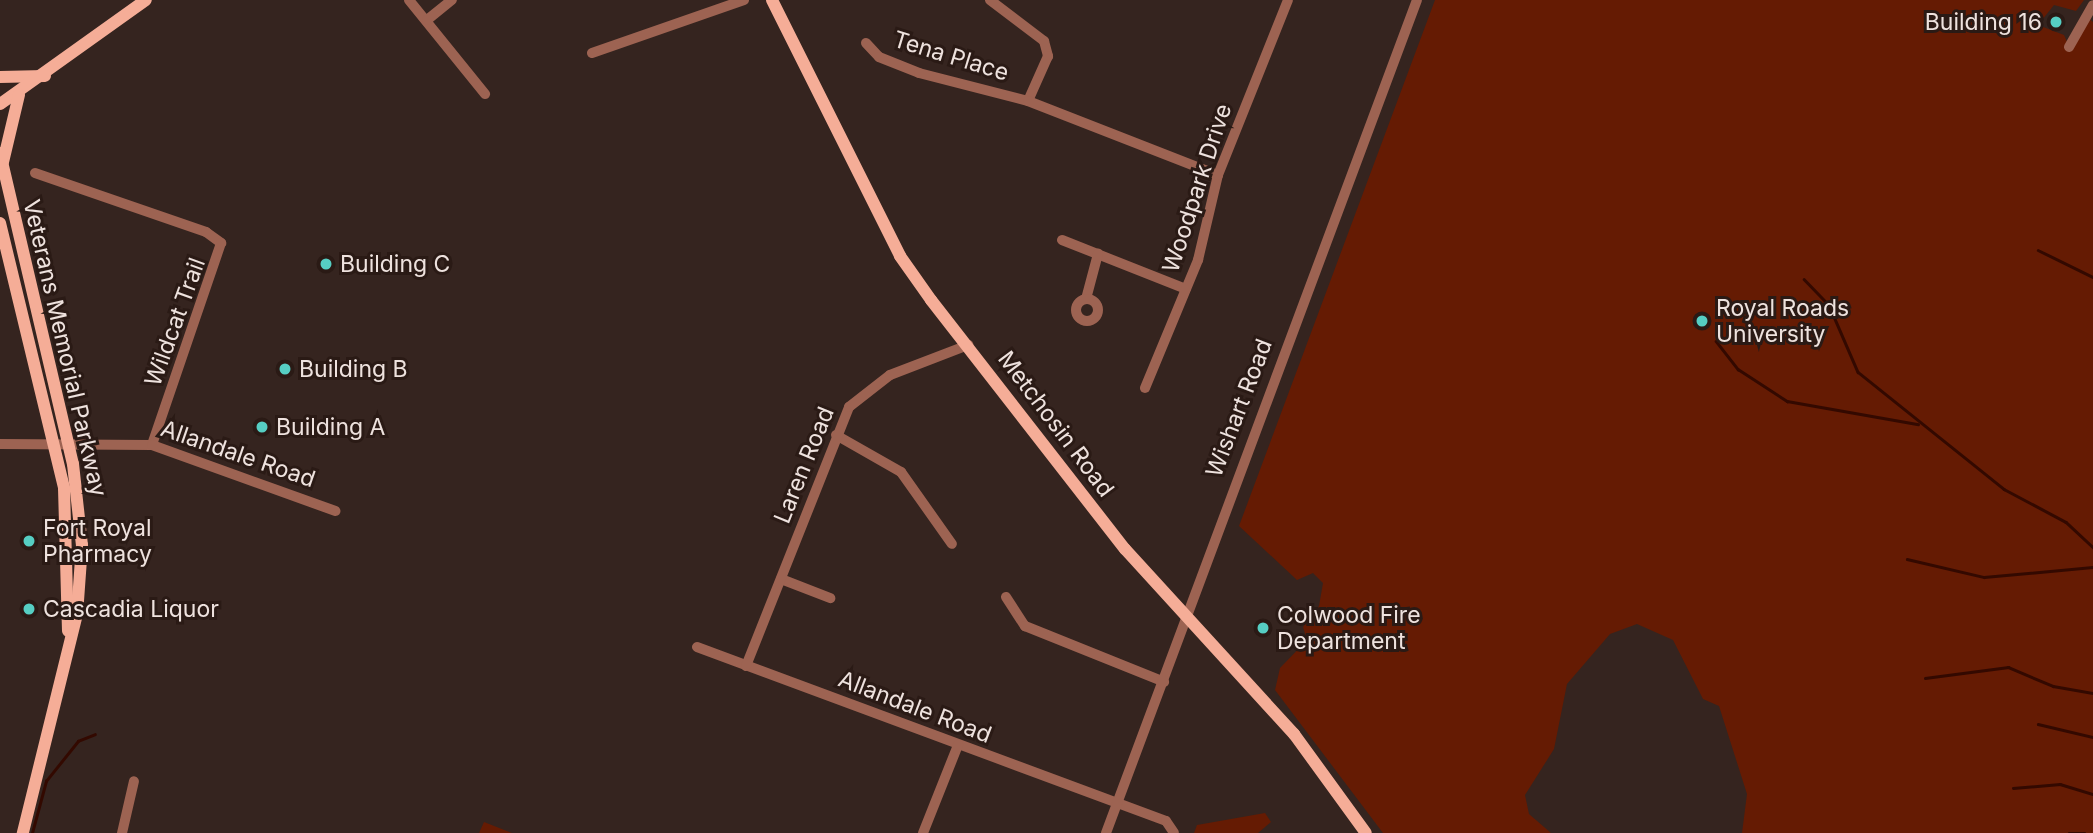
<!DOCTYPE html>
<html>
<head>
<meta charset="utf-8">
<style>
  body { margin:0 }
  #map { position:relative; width:2093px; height:833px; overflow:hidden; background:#35241f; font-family:Inter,sans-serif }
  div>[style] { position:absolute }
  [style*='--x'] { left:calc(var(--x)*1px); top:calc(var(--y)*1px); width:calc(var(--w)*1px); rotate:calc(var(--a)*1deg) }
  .green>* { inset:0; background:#651b03 }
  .stream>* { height:2.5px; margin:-1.25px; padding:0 1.25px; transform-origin:1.25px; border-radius:1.25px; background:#330900 }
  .minor>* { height:10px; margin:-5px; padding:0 5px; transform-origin:5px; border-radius:5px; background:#9d6352 }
  .minor>.ring { margin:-5px; padding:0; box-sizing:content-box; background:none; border:10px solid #9d6352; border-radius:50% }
  .major>* { height:12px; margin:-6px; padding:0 6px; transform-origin:6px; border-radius:6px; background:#f5ad97 }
  .dots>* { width:19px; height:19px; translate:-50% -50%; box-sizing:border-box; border:4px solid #2a1a15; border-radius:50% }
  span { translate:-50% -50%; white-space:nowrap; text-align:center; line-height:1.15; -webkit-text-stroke:6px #2a1a15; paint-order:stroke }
  .poi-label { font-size:23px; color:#eee2de }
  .right { translate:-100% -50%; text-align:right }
  .left { translate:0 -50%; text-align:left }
  .street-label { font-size:23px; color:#eee2de }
</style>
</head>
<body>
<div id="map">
  <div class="green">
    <i style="clip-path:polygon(1435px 0,2084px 0,2076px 11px,2054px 5px,2038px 25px,2064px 35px,2069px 46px,2088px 18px,2093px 22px,2093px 833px,1742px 833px,1747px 794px,1719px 706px,1703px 699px,1673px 640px,1637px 624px,1610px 634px,1567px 684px,1554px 749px,1525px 795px,1529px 814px,1551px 833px,1383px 833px,1275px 690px,1280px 668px,1307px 640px,1303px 627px,1319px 606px,1323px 583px,1313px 573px,1297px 580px,1239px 526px)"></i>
    <i style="clip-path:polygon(1265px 813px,1271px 822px,1258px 833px,1194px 833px,1197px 825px)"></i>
    <i style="clip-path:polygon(484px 822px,512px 833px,513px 833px,479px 833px)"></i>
  </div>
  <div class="stream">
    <i style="--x:2038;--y:250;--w:61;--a:26.1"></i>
    <i style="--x:1804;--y:279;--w:36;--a:46"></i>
    <i style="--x:1829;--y:305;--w:73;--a:66.6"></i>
    <i style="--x:1858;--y:372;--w:187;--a:38.7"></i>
    <i style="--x:2004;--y:489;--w:70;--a:28"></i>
    <i style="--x:2066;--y:522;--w:37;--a:43"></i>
    <i style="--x:1716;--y:341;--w:36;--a:52"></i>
    <i style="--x:1738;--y:369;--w:59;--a:33.1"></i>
    <i style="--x:1787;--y:401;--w:133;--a:10"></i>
    <i style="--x:1907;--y:559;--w:79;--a:13.2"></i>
    <i style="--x:1984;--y:577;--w:109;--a:-5.2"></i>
    <i style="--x:1925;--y:678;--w:84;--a:-7.5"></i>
    <i style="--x:2008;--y:667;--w:49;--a:22.9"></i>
    <i style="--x:2053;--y:686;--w:41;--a:9.9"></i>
    <i style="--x:2038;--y:724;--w:57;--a:13.3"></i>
    <i style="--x:2013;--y:788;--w:47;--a:-4.9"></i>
    <i style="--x:2060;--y:784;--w:34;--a:17"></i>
    <i style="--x:32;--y:833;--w:54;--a:-74.9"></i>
    <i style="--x:46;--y:781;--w:51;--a:-51.3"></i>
    <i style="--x:78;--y:741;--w:18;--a:-22"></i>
    <i style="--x:2069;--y:833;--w:16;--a:0"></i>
  </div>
  <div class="minor">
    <i style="--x:409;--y:0;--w:121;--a:51"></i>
    <i style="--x:990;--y:0;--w:68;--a:37.2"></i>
    <i style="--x:1044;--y:41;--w:16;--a:75"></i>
    <i style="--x:1048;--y:56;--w:49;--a:114"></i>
    <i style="--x:427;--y:20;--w:32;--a:-39"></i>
    <i style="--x:866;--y:43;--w:19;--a:47"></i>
    <i style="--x:879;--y:57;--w:43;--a:21.8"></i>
    <i style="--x:919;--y:73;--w:113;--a:14.4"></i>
    <i style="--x:1028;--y:101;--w:204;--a:21.3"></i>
    <i style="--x:2069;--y:47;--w:48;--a:-60.3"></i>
    <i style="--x:592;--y:53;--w:161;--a:-19.2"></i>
    <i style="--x:35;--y:173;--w:181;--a:19"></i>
    <i style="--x:206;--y:232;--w:19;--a:36"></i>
    <i style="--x:221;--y:243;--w:213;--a:108.9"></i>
    <i style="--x:1062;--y:240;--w:133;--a:21.6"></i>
    <i style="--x:1086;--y:299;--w:47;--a:-75.1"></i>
    <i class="ring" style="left:1076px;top:299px;width:12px;height:12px"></i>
    <i style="--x:1145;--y:388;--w:139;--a:-67.5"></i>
    <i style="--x:1198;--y:260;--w:87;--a:-76.8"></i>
    <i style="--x:1218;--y:175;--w:188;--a:-68.2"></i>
    <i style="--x:836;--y:435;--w:75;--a:29.6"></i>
    <i style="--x:901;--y:472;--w:88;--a:54.7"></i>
    <i style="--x:0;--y:444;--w:152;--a:0.4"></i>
    <i style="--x:152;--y:445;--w:195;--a:19.8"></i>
    <i style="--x:781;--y:579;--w:53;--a:21.2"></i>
    <i style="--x:1006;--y:597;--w:35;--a:57"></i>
    <i style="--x:1025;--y:626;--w:150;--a:21.9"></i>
    <i style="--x:697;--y:647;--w:500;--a:20.35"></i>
    <i style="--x:1166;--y:821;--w:14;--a:56"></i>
    <i style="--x:746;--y:666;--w:279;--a:-68.3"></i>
    <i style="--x:849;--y:407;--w:52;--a:-38"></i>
    <i style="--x:890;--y:375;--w:84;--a:-21"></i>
    <i style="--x:122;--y:833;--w:53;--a:-77"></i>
    <i style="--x:923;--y:833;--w:95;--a:-68.3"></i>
    <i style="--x:1106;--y:833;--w:889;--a:-69.53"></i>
  </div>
  <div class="major">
    <i style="--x:772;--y:0;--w:286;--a:63.4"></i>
    <i style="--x:900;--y:256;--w:54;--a:54.8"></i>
    <i style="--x:931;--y:300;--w:316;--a:52.1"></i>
    <i style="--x:1125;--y:549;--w:251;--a:47.6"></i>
    <i style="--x:1294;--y:734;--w:122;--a:54"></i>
    <i style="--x:0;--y:77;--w:45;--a:-1.3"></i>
    <i style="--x:0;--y:104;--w:179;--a:-35.5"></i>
    <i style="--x:0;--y:153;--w:319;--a:76.8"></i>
    <i style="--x:73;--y:464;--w:81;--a:83.7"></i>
    <i style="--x:82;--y:545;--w:69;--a:94.1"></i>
    <i style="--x:77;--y:614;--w:226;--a:103.9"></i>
    <i style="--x:3;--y:162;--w:69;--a:-76.6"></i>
    <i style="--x:0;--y:223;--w:273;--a:76.4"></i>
    <i style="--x:64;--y:488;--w:143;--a:88.4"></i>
  </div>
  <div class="dots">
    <i style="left:2056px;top:22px;background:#56cec3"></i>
    <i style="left:326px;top:264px;background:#56cec3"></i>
    <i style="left:1702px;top:321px;background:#56cec3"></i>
    <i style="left:285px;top:369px;background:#56cec3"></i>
    <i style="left:262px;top:427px;background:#56cec3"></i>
    <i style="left:29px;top:541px;background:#56cec3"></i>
    <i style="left:29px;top:609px;background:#56cec3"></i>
    <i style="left:1263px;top:628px;background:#56cec3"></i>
  </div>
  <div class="poi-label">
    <span class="right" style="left:2042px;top:22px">Building 16</span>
    <span class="left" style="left:340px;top:264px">Building C</span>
    <span class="left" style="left:1716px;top:321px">Royal Roads<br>University</span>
    <span class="left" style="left:299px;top:369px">Building B</span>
    <span class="left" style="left:276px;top:427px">Building A</span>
    <span class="left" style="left:43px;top:541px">Fort Royal<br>Pharmacy</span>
    <span class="left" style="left:43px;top:609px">Cascadia Liquor</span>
    <span class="left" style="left:1277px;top:628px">Colwood Fire<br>Department</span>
  </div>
  <div class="street-label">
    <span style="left:951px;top:56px;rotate:17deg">Tena Place</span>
    <span style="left:1197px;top:188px;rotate:-72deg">Woodpark Drive</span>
    <span style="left:175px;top:322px;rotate:-70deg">Wildcat Trail</span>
    <span style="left:65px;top:348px;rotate:77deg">Veterans Memorial Parkway</span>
    <span style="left:1239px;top:408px;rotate:-69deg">Wishart Road</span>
    <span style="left:1056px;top:424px;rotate:53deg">Metchosin Road</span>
    <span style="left:238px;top:454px;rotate:19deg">Allandale Road</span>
    <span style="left:804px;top:465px;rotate:-68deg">Laren Road</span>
    <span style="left:915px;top:707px;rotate:21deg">Allandale Road</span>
  </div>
</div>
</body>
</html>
